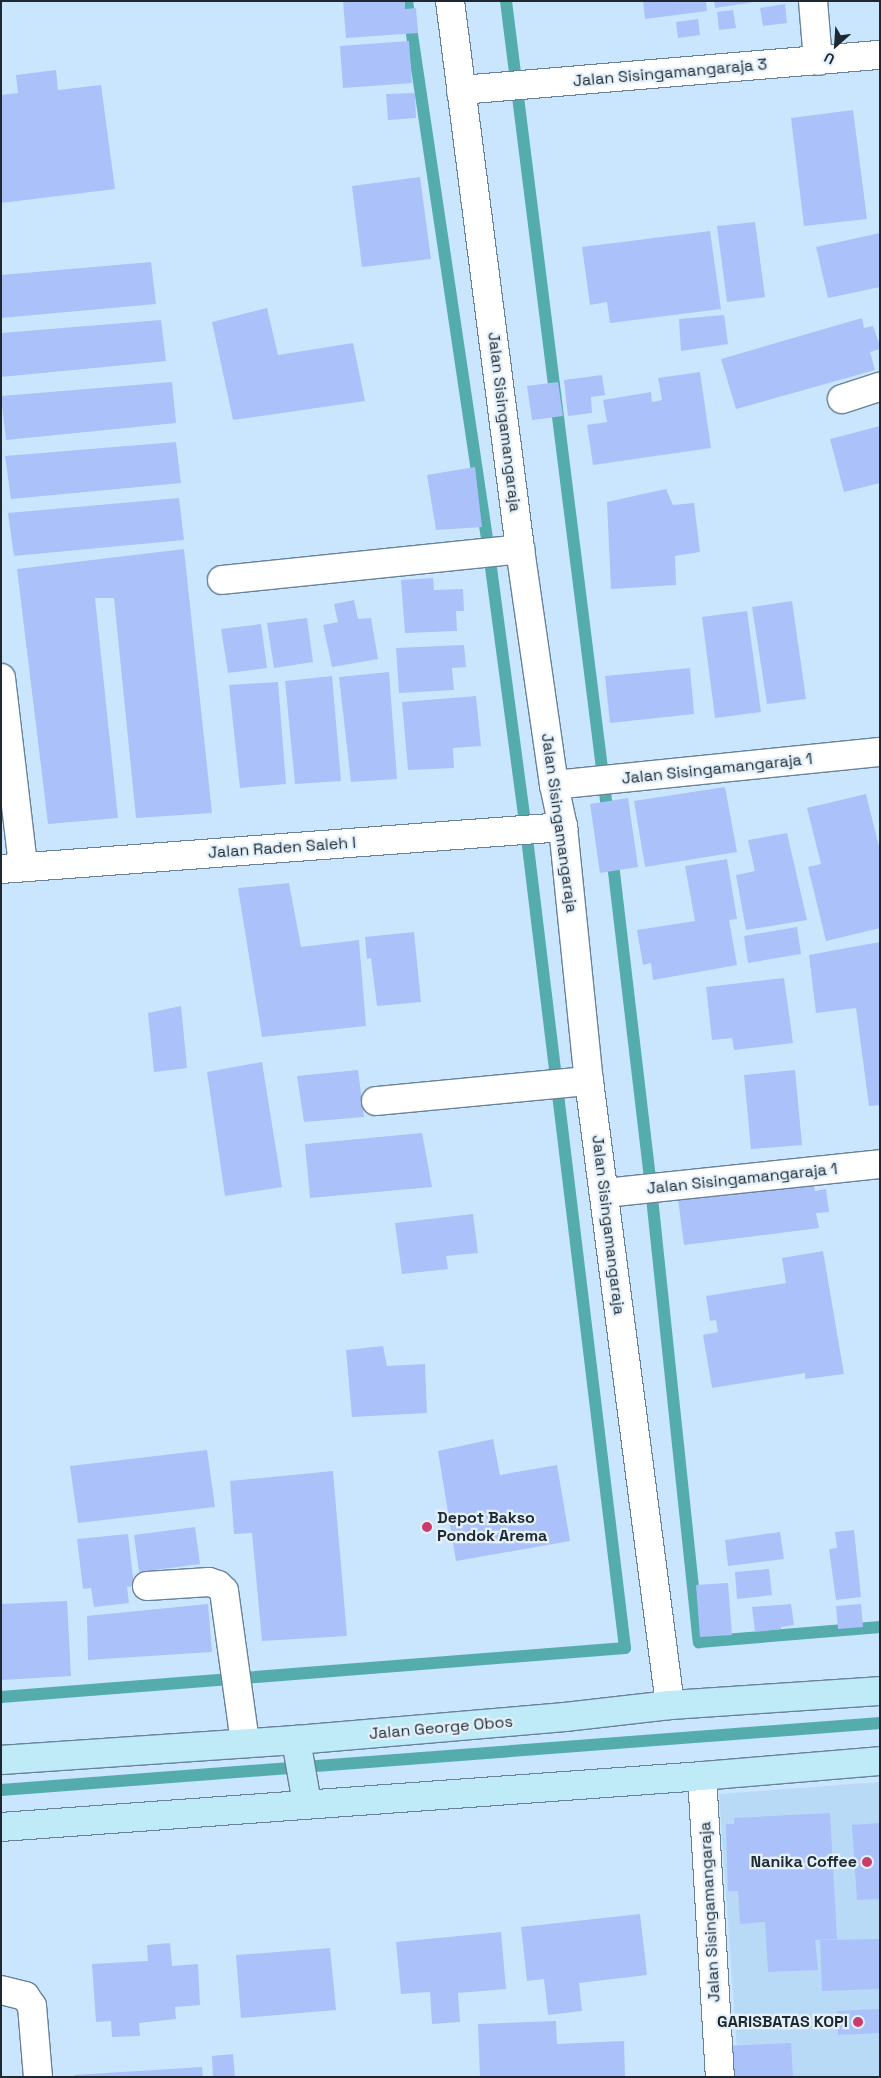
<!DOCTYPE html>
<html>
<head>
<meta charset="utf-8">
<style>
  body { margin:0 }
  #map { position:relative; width:881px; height:2078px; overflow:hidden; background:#cae6fe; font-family:"Space Grotesk",sans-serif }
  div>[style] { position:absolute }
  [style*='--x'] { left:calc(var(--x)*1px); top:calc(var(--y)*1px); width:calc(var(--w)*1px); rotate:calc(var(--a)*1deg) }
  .built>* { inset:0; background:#b8daf7 }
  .stream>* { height:12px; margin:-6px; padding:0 6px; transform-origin:6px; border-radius:6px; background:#55acad }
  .building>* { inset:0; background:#abc1f9 }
  .roads { filter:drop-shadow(1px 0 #698298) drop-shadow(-1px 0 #698298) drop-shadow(0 1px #698298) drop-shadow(0 -1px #698298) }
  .minor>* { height:28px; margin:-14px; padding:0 14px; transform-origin:14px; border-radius:14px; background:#fff }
  .major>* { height:28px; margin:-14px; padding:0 14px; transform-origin:14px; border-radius:14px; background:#bfeaf8 }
  .dots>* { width:14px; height:14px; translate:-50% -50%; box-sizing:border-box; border:2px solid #e5f1fa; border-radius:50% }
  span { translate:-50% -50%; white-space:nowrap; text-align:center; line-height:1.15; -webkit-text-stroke:4.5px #e5f1fa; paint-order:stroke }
  .street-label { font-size:16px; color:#1e2831 }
  .poi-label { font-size:16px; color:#1e2831; font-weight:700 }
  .left { translate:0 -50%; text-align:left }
  .right { translate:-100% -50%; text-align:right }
  .frame { position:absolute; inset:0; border:2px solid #1e2831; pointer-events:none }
  .north { position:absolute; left:811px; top:20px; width:50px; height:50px; -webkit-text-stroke:4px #e5f1fa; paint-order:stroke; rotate:206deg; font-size:14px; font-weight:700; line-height:20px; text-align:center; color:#1e2831 }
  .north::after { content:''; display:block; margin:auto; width:18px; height:22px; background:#1e2831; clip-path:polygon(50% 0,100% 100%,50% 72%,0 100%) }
</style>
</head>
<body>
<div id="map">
  <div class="built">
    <i style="clip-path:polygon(880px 1782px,880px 2077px,739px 2077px,719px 1794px)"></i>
  </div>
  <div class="stream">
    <i style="--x:506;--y:1;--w:822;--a:82.87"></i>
    <i style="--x:612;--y:855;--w:335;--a:83.3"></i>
    <i style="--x:651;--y:1188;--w:457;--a:84"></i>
    <i style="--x:699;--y:1642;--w:182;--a:-4.7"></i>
    <i style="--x:1;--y:1697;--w:626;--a:-4.49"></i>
    <i style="--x:625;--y:1648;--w:824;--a:-96.9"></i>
    <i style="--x:526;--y:830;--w:280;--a:-97.6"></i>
    <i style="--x:489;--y:552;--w:557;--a:-98.46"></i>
    <i style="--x:1;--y:1790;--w:882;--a:-4.36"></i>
  </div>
  <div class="building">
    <i style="clip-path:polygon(343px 1px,405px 1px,405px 9px,416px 8px,418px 33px,346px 38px)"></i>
    <i style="clip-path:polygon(643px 1px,706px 1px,707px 11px,645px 19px)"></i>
    <i style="clip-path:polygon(714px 1px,754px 1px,754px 2px,715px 8px)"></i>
    <i style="clip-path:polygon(785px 4px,787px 23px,763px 26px,760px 8px)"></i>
    <i style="clip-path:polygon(733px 10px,736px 28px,719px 30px,717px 12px)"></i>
    <i style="clip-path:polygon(698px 19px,700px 35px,678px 38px,676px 22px)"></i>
    <i style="clip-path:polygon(409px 41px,412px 83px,343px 88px,340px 46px)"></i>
    <i style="clip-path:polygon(56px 70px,58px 90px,101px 85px,115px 189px,1px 203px,1px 95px,18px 93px,16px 75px)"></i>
    <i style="clip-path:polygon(415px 93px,416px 118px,388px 120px,386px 94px)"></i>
    <i style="clip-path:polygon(853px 110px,867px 219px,804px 226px,791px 118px)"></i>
    <i style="clip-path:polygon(420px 177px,431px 259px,362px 267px,352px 186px)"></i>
    <i style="clip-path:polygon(755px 222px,765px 297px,727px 302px,717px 226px)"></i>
    <i style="clip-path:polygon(710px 231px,721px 309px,610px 323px,607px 302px,590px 305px,582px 247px)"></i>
    <i style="clip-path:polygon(880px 233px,880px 287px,828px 298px,816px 247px)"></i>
    <i style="clip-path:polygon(151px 262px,156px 304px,1px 318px,1px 275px)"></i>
    <i style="clip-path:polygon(267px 308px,278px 355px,353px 343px,365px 401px,233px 420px,212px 322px)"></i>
    <i style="clip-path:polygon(724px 315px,728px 344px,681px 351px,679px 319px)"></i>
    <i style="clip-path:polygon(862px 318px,864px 328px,873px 326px,880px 346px,880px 349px,870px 352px,875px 370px,736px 409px,721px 359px)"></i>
    <i style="clip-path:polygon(161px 320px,166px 361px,1px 377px,1px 333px)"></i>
    <i style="clip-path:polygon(700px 372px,711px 448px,593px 465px,587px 425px,607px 422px,603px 400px,651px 392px,652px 402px,662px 400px,658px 378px)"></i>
    <i style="clip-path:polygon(602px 375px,605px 395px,591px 397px,592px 413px,568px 416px,564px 380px)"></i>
    <i style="clip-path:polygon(172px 382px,176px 423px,6px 440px,1px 396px)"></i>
    <i style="clip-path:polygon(558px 382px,563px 416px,532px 420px,527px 386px)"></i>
    <i style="clip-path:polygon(880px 426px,880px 483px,844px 492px,830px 439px)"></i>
    <i style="clip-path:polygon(176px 442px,181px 483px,11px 499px,5px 456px)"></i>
    <i style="clip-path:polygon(475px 467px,482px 527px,436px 530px,427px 475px)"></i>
    <i style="clip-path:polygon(666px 489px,673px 505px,694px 503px,700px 552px,675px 556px,676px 585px,611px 589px,607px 502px)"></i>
    <i style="clip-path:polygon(179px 498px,184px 540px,14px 556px,8px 513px)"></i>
    <i style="clip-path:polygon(184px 549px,212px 813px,136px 818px,114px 598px,95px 598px,118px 818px,48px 824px,17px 569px)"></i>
    <i style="clip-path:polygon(433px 578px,434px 590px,463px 589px,464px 611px,456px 611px,457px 631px,405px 633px,401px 580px)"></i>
    <i style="clip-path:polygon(354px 600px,358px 619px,371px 618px,378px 659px,332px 667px,323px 625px,338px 622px,334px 604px)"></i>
    <i style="clip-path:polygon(792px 601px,806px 699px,767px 704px,752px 607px)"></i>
    <i style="clip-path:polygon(747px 611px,761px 712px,715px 718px,702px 617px)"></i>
    <i style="clip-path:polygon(307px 618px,313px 662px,274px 668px,267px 623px)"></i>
    <i style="clip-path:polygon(261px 624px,267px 668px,228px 673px,221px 629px)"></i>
    <i style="clip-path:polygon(464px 645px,466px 667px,452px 668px,454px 690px,399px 693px,396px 648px)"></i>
    <i style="clip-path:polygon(690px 668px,694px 714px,610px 723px,605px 676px)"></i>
    <i style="clip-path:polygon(389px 672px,397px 779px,351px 782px,339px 677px)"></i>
    <i style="clip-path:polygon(332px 676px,341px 781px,295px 784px,285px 681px)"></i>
    <i style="clip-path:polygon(278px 682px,286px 784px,240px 788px,229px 685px)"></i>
    <i style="clip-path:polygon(476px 696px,481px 746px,453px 748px,454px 768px,408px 770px,402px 702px)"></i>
    <i style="clip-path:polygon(725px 787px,737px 852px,645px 867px,634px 801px)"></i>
    <i style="clip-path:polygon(866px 794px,880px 851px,880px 928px,826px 941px,808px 867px,821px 864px,807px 808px)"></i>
    <i style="clip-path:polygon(628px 798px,638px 867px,600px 873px,590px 804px)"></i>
    <i style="clip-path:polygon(787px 833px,807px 920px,746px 930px,736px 875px,755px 871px,748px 840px)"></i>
    <i style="clip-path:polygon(727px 859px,737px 919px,729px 920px,737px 965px,653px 980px,651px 963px,643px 965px,637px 930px,695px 921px,685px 866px)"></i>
    <i style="clip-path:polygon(289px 883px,301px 947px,359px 940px,366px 1026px,262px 1037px,238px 888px)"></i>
    <i style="clip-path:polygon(797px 927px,801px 954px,748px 963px,744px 936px)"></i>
    <i style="clip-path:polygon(414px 932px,421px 1002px,377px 1006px,371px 958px,367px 959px,365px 937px)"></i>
    <i style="clip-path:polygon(880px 942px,880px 1105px,869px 1106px,856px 1008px,816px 1013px,809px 955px)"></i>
    <i style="clip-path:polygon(784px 978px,793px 1043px,734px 1050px,732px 1038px,712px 1040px,706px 987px)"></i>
    <i style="clip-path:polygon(181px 1006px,187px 1068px,154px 1072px,148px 1013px)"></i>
    <i style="clip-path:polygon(262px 1062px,282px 1187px,225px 1196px,207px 1072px)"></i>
    <i style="clip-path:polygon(358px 1070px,364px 1117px,304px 1122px,297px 1076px)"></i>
    <i style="clip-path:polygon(795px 1070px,802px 1145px,751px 1149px,744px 1075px)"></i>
    <i style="clip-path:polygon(422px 1133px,432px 1187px,310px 1198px,305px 1144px)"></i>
    <i style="clip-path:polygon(814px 1182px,815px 1191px,826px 1189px,829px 1212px,816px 1213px,819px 1228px,684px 1245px,678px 1199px)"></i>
    <i style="clip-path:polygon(473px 1214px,478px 1253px,446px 1256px,448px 1269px,402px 1274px,395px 1223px)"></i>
    <i style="clip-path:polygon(823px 1251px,844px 1374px,805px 1379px,805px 1373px,712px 1388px,703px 1335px,718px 1332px,716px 1320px,710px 1321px,706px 1296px,786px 1283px,782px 1258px)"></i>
    <i style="clip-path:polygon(383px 1346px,387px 1366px,425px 1364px,427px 1413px,352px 1417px,346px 1350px)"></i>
    <i style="clip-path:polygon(493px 1439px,500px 1475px,557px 1465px,570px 1541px,456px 1561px,438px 1451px)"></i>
    <i style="clip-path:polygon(207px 1450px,215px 1507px,78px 1523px,70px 1466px)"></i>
    <i style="clip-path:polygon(333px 1471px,347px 1636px,262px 1641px,252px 1533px,234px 1534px,230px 1481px)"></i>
    <i style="clip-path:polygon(195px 1527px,200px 1564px,139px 1572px,134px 1535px)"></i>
    <i style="clip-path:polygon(854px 1530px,861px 1597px,836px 1600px,829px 1549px,837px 1548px,835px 1532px)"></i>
    <i style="clip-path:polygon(780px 1532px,784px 1559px,728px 1566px,725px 1540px)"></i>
    <i style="clip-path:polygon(128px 1534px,134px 1586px,127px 1587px,129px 1603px,94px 1607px,91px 1588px,83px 1589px,77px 1539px)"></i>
    <i style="clip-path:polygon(769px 1569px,772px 1595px,737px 1599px,735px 1572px)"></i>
    <i style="clip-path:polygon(728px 1583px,732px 1635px,700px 1637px,696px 1585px)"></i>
    <i style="clip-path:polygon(67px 1601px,71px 1676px,1px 1680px,1px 1604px)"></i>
    <i style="clip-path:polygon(208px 1604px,212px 1652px,88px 1660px,87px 1616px)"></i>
    <i style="clip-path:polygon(791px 1604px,794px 1625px,781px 1627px,781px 1629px,755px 1632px,752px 1607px)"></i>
    <i style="clip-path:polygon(861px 1604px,863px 1627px,838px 1629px,836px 1606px)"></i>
    <i style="clip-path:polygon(830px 1813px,837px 1939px,815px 1940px,818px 1970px,768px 1972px,765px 1922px,740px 1924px,738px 1891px,728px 1891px,726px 1824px,734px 1824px,734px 1818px)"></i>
    <i style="clip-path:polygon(880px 1823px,880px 1899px,857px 1900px,852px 1825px)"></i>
    <i style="clip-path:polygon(640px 1914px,647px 1975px,579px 1983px,582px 2011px,548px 2015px,544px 1979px,527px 1981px,521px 1927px)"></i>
    <i style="clip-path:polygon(501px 1932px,506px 1989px,458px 1993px,460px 2022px,432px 2024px,430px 1992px,401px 1994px,396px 1942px)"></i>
    <i style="clip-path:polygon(880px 1939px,880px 1989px,822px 1991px,820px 1940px)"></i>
    <i style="clip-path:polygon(170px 1943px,172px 1966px,198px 1964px,200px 2005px,175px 2007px,176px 2019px,139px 2023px,140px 2036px,112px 2037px,111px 2021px,96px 2022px,92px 1964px,148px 1961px,147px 1945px)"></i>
    <i style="clip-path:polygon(330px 1948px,336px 2010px,241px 2018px,236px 1955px)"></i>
    <i style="clip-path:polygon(880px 2009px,880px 2033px,838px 2035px,837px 2011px)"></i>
    <i style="clip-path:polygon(556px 2021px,557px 2044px,624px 2041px,625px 2077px,480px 2077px,478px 2024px)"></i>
    <i style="clip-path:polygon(791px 2043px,793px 2076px,722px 2077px,721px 2046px)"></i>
    <i style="clip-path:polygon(233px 2054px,235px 2077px,213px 2077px,212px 2056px)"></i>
    <i style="clip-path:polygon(202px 2067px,203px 2077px,74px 2077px,74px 2075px)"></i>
  </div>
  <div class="roads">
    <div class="minor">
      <i style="--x:450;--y:1;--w:552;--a:82.72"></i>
      <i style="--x:520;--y:549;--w:238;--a:81.8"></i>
      <i style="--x:554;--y:785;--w:43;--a:77.9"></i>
      <i style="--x:563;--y:827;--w:255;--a:84.2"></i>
      <i style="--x:589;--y:1081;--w:629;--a:82.6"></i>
      <i style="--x:813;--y:1;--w:60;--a:85.2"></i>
      <i style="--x:461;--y:90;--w:420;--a:-4.8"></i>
      <i style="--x:842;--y:399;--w:40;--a:-18"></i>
      <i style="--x:222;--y:580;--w:300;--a:-5.9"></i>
      <i style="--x:1;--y:678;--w:189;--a:83.3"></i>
      <i style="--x:554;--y:785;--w:328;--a:-5.8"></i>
      <i style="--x:1;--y:869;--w:564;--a:-4.27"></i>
      <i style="--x:376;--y:1101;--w:214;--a:-5.4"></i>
      <i style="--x:605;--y:1193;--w:277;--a:-6"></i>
      <i style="--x:147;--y:1586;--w:62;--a:-3.7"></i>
      <i style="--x:209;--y:1582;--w:9;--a:18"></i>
      <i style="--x:218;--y:1585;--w:8;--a:45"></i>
      <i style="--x:224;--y:1591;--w:153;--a:82.1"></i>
      <i style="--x:702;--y:1776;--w:302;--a:86.6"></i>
      <i style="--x:1;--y:1990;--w:25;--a:14"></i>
      <i style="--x:25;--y:1996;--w:12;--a:55"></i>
      <i style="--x:32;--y:2006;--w:71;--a:85.2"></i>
    </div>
    <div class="major">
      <i style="--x:296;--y:1740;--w:65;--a:80.2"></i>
      <i style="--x:1;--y:1760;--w:296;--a:-3.9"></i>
      <i style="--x:296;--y:1740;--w:270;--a:-4.9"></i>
      <i style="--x:565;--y:1717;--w:106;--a:-6.5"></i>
      <i style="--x:670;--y:1705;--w:210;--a:-3.8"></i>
      <i style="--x:1;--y:1827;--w:703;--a:-4.16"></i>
      <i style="--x:702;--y:1776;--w:179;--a:-4.8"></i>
    </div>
  </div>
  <div class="dots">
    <i style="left:427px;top:1527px;background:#ca3c6b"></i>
    <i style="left:867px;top:1862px;background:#ca3c6b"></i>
    <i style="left:858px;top:2022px;background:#ca3c6b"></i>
  </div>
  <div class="street-label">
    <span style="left:670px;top:73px;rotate:-5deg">Jalan Sisingamangaraja 3</span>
    <span style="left:504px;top:422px;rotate:83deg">Jalan Sisingamangaraja</span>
    <span style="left:717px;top:769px;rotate:-6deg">Jalan Sisingamangaraja 1</span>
    <span style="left:559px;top:823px;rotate:82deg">Jalan Sisingamangaraja</span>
    <span style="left:282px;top:848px;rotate:-4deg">Jalan Raden Saleh I</span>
    <span style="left:742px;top:1179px;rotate:-6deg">Jalan Sisingamangaraja 1</span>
    <span style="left:608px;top:1225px;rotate:83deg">Jalan Sisingamangaraja</span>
    <span style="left:441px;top:1728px;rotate:-5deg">Jalan George Obos</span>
    <span style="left:710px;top:1912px;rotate:-93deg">Jalan Sisingamangaraja</span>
  </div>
  <div class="poi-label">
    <span class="left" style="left:437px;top:1527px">Depot Bakso<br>Pondok Arema</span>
    <span class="right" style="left:857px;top:1862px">Nanika Coffee</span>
    <span class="right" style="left:848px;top:2022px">GARISBATAS KOPI</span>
  </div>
  <div class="frame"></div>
  <div class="north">U</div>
</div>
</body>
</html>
